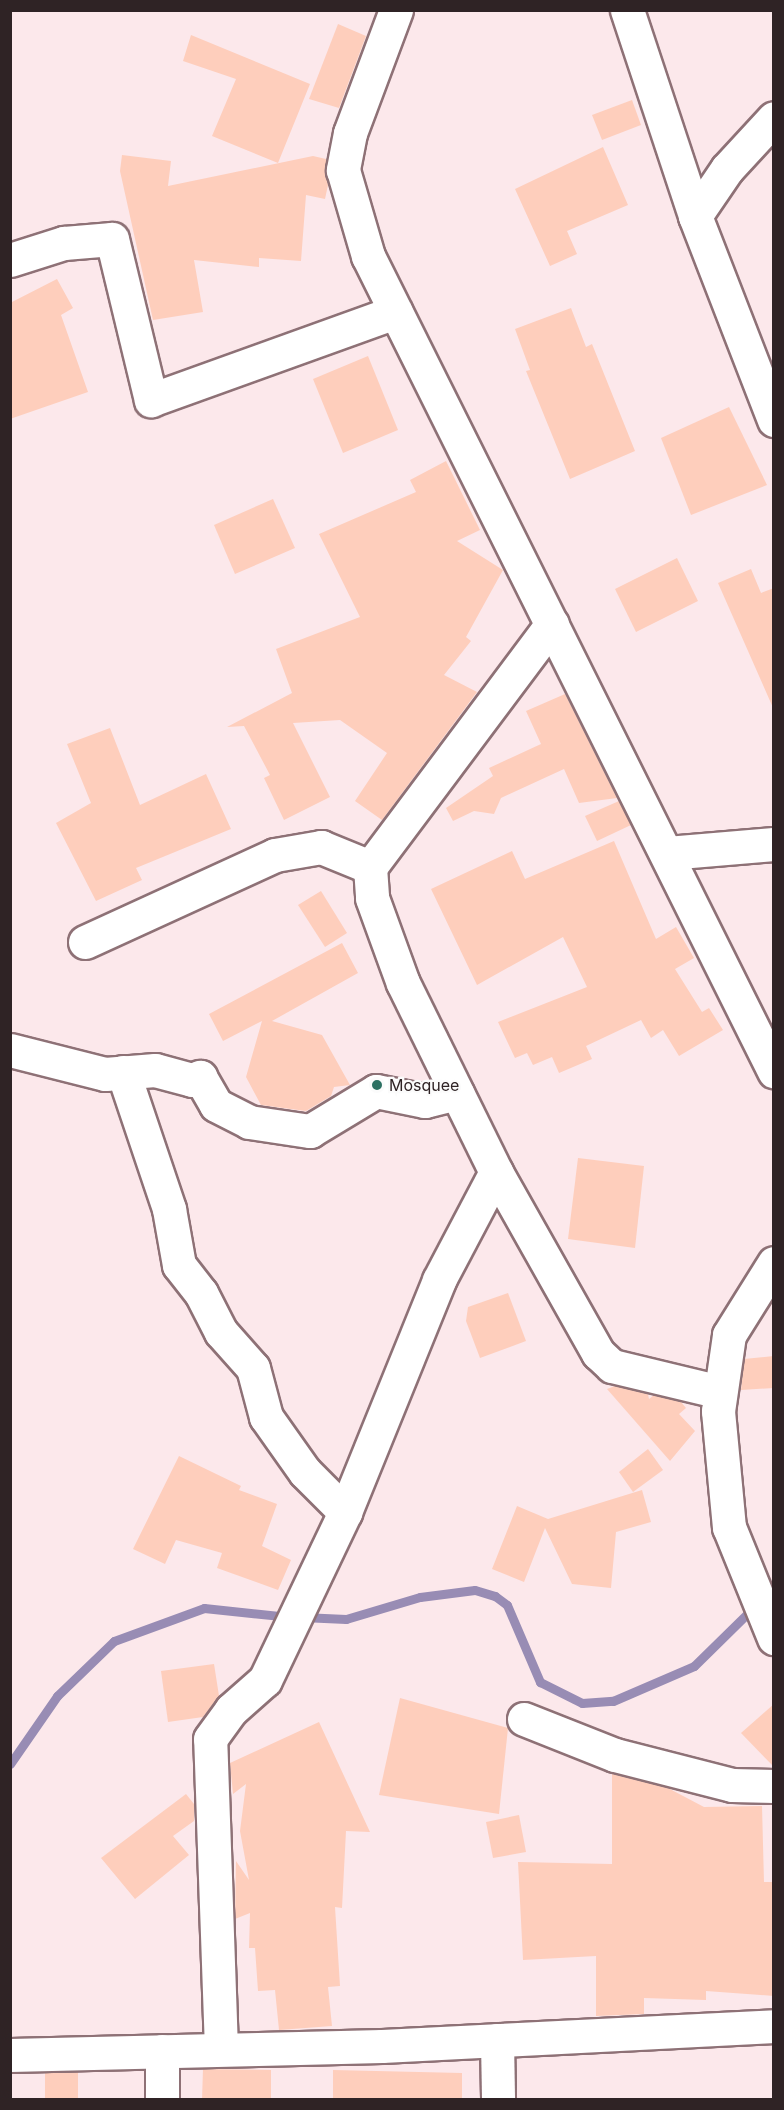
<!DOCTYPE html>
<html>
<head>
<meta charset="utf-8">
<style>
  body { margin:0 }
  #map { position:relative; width:784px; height:2110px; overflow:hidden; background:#fce8eb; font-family:Inter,sans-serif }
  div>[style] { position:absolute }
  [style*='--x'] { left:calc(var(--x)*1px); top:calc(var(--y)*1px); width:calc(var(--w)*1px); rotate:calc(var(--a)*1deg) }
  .stream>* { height:9px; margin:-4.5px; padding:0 4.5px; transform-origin:4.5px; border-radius:4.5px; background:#988cb4 }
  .building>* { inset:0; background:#fecebc }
  .roads { filter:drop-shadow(2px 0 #8e7176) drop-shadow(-2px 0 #8e7176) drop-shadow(0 2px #8e7176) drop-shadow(0 -2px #8e7176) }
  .minor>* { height:33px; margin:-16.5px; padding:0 16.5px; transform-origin:16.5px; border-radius:16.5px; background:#fff }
  .dots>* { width:16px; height:16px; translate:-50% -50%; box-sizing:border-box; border:3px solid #fbfbfb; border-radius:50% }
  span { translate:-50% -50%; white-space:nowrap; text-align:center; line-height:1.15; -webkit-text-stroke:4.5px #fbfbfb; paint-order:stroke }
  .poi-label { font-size:16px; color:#2f2325 }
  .left { translate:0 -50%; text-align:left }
  .frame { position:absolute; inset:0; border:12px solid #2f2325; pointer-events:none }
</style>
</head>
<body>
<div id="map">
  <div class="stream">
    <i style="--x:302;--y:1617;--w:44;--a:2.6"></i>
    <i style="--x:346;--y:1619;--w:77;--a:-16.6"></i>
    <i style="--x:420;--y:1597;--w:55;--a:-7.3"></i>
    <i style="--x:475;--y:1590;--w:21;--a:17"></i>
    <i style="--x:495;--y:1596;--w:15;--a:37"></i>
    <i style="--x:507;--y:1605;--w:84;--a:66.8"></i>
    <i style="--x:540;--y:1682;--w:47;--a:26.6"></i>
    <i style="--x:582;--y:1703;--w:31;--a:-4"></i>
    <i style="--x:613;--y:1701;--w:88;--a:-23.4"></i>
    <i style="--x:694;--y:1666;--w:84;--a:-44.5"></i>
    <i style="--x:10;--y:1764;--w:83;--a:-55.3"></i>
    <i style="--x:57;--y:1696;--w:79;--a:-44"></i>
    <i style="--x:114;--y:1641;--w:96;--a:-20.1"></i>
    <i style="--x:204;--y:1608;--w:85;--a:6"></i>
  </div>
  <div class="building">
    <i style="clip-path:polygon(338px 24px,366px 36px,339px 108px,309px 99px)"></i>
    <i style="clip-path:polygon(191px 35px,310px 84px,278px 163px,212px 136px,236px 79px,183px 61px)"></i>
    <i style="clip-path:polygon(632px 100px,641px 125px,602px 140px,592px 115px)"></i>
    <i style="clip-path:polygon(603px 147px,628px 205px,567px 231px,577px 254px,550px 266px,515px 189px)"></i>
    <i style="clip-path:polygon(122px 155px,171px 161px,168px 186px,313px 156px,326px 159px,328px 185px,325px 199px,306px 195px,301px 261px,259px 258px,259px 267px,194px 260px,203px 312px,153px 320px,120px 171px)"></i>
    <i style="clip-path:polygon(57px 279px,73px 308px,61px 315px,88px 392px,10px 419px,10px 303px)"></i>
    <i style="clip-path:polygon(571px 308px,586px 347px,592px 344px,635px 451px,570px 479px,526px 371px,530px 370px,515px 329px)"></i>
    <i style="clip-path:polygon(368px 356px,398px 430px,343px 453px,313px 379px)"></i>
    <i style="clip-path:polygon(729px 407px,767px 485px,691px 515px,661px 438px)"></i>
    <i style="clip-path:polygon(446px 461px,480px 530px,457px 541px,503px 570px,466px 637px,471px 641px,444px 675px,477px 692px,382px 820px,355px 801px,387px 753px,340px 720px,293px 723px,330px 797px,284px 820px,264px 778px,270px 775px,244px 726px,227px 727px,292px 693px,276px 649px,360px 617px,319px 534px,416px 492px,410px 480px)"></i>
    <i style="clip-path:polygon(273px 499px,295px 548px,235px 574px,214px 525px)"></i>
    <i style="clip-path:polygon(677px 558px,698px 601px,636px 632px,615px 589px)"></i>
    <i style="clip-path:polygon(751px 569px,761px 593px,774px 588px,774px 710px,718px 583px)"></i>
    <i style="clip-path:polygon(565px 694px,617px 798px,579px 803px,564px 769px,501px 798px,494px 814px,474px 811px,453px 821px,446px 808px,493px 776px,489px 768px,541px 744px,526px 711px)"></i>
    <i style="clip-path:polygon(110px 728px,140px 805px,206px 774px,231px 829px,136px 868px,142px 880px,96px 901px,56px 823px,91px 803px,67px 744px)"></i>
    <i style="clip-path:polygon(619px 801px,631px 825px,597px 841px,585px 816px)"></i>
    <i style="clip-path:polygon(614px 841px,656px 939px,676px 927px,694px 958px,675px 969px,702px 1012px,709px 1008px,723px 1030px,679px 1056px,663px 1030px,651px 1038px,641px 1020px,586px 1046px,592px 1059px,559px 1073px,552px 1057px,533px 1065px,527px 1053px,515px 1058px,498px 1022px,587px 987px,563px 937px,477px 985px,431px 889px,512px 851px,525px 879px)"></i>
    <i style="clip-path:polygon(321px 891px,347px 933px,325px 947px,298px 905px)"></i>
    <i style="clip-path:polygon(342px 943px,358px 973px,272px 1021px,322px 1035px,350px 1085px,334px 1087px,331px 1096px,306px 1111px,261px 1105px,246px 1077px,262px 1021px,223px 1041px,209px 1014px)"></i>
    <i style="clip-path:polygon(578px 1158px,644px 1166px,635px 1248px,568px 1239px)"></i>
    <i style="clip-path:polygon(508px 1293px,526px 1341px,480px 1358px,466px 1321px,468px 1307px)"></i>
    <i style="clip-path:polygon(774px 1356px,774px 1388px,741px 1390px,744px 1359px)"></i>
    <i style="clip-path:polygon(615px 1386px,648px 1394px,649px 1399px,654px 1395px,681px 1402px,686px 1408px,679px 1414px,695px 1431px,670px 1461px,607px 1389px)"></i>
    <i style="clip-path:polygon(648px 1449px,663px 1470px,633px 1492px,619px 1472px)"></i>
    <i style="clip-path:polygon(179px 1456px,241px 1486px,239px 1490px,277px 1504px,262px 1546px,291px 1560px,278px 1590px,217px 1568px,222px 1553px,176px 1540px,165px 1564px,133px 1549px)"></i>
    <i style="clip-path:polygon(642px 1490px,651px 1522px,616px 1532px,611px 1588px,572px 1584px,545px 1528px,524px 1582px,492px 1569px,517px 1506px,548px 1519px)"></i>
    <i style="clip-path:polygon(214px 1664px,219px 1696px,203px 1717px,168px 1722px,161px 1671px)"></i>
    <i style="clip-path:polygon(400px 1698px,508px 1728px,499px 1814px,379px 1795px)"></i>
    <i style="clip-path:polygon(774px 1704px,774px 1767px,741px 1733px)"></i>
    <i style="clip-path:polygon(319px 1722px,370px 1832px,346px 1831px,342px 1908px,335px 1907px,340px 1986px,328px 1987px,332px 2026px,279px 2030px,275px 1990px,258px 1991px,255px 1948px,249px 1948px,250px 1913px,235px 1919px,236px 1861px,249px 1880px,240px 1831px,246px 1784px,233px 1794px,230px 1763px)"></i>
    <i style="clip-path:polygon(612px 1774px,666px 1787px,704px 1807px,762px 1806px,764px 1882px,773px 1882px,774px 1996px,706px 1991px,706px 2000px,644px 1998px,644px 2014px,596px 2016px,596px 1956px,523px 1960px,518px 1862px,612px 1864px)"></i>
    <i style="clip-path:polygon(186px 1794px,194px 1804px,194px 1821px,173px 1836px,189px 1855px,135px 1899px,101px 1858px)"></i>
    <i style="clip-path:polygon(519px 1815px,526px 1852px,493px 1858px,486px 1822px)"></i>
    <i style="clip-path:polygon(203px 2069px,271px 2070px,271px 2100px,202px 2100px)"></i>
    <i style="clip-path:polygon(333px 2070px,462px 2073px,462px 2098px,333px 2100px)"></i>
    <i style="clip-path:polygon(78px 2072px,78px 2100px,45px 2100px,45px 2073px)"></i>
  </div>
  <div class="roads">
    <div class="minor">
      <i style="--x:396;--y:10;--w:131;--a:110.5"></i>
      <i style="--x:350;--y:133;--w:38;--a:101"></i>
      <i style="--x:343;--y:170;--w:90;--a:73.8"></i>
      <i style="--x:368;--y:256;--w:911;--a:63.52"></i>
      <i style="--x:627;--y:10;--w:217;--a:71.7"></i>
      <i style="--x:695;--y:216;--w:219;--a:68.8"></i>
      <i style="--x:695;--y:216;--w:57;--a:-55.8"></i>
      <i style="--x:727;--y:169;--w:69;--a:-47.3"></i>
      <i style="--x:10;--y:260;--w:57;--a:-17.5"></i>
      <i style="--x:64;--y:243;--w:48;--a:-4.8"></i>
      <i style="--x:112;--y:239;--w:166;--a:76.4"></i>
      <i style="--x:151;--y:400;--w:260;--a:-19.8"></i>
      <i style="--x:552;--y:624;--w:304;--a:126.8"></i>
      <i style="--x:370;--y:867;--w:31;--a:86"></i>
      <i style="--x:372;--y:898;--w:90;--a:70"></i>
      <i style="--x:403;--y:983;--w:211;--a:63.8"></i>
      <i style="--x:496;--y:1172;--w:208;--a:60.6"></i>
      <i style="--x:598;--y:1353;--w:19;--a:43"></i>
      <i style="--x:612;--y:1366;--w:111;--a:13.5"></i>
      <i style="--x:667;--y:853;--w:107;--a:-4.8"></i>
      <i style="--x:85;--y:942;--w:209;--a:-24.6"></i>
      <i style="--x:275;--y:855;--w:47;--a:-9.9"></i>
      <i style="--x:321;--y:847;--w:53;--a:22.2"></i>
      <i style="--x:10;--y:1050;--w:98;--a:14.2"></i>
      <i style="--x:105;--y:1074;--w:50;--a:-4.6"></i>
      <i style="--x:155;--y:1070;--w:38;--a:15"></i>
      <i style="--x:192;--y:1080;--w:9;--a:-21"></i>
      <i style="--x:200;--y:1077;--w:32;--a:60"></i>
      <i style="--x:216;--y:1105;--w:37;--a:27"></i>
      <i style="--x:249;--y:1122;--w:62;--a:8.4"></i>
      <i style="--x:310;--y:1131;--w:77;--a:-31.2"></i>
      <i style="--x:376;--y:1091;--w:50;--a:11.5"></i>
      <i style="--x:425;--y:1101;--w:33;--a:-14"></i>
      <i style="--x:123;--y:1072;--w:145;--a:71.4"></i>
      <i style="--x:169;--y:1209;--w:57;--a:79.9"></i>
      <i style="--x:179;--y:1265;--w:36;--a:52"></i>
      <i style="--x:201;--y:1293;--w:44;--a:62.9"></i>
      <i style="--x:221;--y:1332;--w:48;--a:48.4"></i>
      <i style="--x:253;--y:1368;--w:51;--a:75.1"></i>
      <i style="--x:266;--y:1417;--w:67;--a:54.7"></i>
      <i style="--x:305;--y:1472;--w:57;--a:45"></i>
      <i style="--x:774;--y:1263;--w:85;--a:122"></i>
      <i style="--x:729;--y:1335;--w:77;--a:98.2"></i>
      <i style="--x:718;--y:1411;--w:117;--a:84.6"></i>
      <i style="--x:729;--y:1527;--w:120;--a:67.9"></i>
      <i style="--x:524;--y:1719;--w:98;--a:21.6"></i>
      <i style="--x:615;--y:1755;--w:121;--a:14.4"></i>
      <i style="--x:732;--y:1785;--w:42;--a:1.4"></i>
      <i style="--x:497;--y:2040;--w:60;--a:89"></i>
      <i style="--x:221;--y:2049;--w:310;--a:-92"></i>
      <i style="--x:210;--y:1739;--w:36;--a:-54"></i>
      <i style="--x:231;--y:1710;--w:45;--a:-41.4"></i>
      <i style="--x:265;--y:1680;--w:186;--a:-64.5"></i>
      <i style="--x:345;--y:1512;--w:250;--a:-67.9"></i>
      <i style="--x:439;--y:1280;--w:122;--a:-62.2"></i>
      <i style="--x:162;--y:2051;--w:49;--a:90"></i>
      <i style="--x:10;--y:2055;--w:372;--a:-1.4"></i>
      <i style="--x:382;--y:2046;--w:393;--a:-2.9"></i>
    </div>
  </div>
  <div class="dots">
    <i style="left:377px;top:1085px;background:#2c7062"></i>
  </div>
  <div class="poi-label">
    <span class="left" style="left:389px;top:1085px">Mosquee</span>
  </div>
  <div class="frame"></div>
</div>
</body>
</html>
